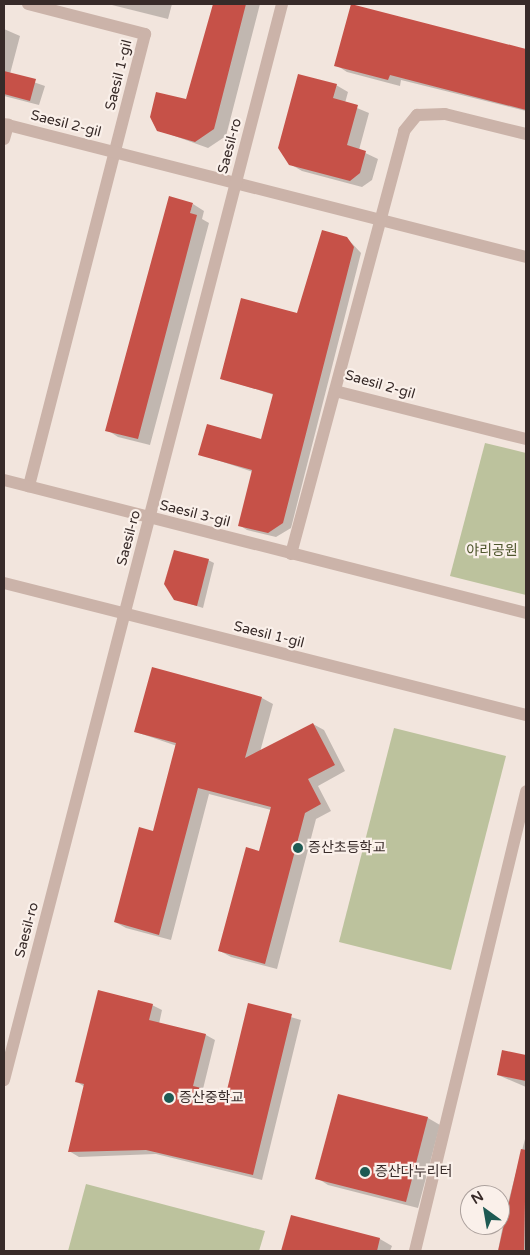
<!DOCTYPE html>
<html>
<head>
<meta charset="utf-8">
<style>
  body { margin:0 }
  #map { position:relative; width:530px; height:1255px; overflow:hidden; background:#f2e5dd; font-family:"Varela Round","Noto Sans KR",sans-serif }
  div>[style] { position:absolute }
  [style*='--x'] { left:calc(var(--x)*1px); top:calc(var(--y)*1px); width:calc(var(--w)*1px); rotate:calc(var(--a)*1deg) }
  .green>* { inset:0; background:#bcc29d }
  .shadow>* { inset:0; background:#0003 }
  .building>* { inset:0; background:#c65148 }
  .pedestrian>* { height:12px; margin:-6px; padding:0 6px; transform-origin:6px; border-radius:6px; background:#cbb3a9 }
  .minor>* { height:12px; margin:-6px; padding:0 6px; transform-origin:6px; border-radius:6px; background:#cbb3a9 }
  .dots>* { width:14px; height:14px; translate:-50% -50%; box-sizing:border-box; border:2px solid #faf0ea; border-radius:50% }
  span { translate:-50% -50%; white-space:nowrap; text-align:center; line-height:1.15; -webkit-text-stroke:4.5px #faf0ea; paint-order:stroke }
  .street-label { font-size:14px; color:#382b29 }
  .park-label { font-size:14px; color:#4e562d }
  .poi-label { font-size:14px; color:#382b29 }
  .left { translate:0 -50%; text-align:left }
  .frame { position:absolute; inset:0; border:5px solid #382b29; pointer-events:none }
  .north { position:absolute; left:460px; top:1185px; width:50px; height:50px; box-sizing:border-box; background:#faf0ea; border:1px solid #aca19d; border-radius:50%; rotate:328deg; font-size:14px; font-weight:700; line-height:20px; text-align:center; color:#382b29 }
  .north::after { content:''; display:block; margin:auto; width:18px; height:22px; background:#1e5a53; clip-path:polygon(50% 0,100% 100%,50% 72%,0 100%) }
</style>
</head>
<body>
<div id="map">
  <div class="green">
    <i style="clip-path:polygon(485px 443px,526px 453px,526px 595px,450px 576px)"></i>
    <i style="clip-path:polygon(394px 728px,506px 756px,451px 970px,339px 942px)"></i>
    <i style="clip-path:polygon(86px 1184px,265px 1231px,259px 1251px,68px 1251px)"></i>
  </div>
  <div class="shadow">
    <i style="clip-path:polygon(108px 4px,172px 4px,168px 19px)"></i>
    <i style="clip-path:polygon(214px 4px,260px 4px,226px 136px,208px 148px,158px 130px,187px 101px)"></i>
    <i style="clip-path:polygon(352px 6px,526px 50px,526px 111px,401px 80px,400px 86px,347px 72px,336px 65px)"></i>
    <i style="clip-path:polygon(4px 29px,20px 36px,10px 74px,45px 86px,39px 105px,4px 96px)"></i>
    <i style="clip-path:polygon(336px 85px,348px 92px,345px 103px,369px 113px,359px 150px,378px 159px,372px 180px,362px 187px,302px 171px,290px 164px)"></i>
    <i style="clip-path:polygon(193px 204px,204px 211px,202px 219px,209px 223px,150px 445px,118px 437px,107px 430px)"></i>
    <i style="clip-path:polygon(347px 238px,361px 253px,291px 528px,276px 537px,247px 530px,239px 525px,253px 472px,199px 454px,262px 440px,274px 395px,221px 378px,298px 315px)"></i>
    <i style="clip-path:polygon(208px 560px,214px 563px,203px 608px,175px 599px)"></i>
    <i style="clip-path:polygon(262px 698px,273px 704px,260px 752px,313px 724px,324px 730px,345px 771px,318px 786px,331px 811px,316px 819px,277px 969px,231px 957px,220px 951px,260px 853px,271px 810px,209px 794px,171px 940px,126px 928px,115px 922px,154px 833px,177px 746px,136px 732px)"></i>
    <i style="clip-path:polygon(152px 1005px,162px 1010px,159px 1024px,206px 1035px,215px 1040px,203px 1089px,227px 1095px,249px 1005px,301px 1020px,262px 1180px,156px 1154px,79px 1157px,69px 1151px,85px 1087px,77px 1082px)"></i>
    <i style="clip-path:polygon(503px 1051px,526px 1056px,526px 1087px,498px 1075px)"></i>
    <i style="clip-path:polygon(338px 1095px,428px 1118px,440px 1125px,418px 1208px,328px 1185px,317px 1178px)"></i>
    <i style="clip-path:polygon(525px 1139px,526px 1251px,498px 1251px,505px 1214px)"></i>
    <i style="clip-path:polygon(292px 1217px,380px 1239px,392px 1246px,390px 1251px,283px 1251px)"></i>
  </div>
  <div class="building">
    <i style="clip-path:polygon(213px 4px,246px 4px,214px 129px,195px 142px,157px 131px,150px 117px,156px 92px,186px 99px)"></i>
    <i style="clip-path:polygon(351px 4px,526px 49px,526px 110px,390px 75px,388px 80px,334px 66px)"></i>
    <i style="clip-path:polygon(4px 71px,36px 79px,30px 101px,4px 94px)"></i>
    <i style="clip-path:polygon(298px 74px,337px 84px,333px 98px,358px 105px,347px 145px,366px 151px,360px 173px,350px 181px,289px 165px,278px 148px)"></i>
    <i style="clip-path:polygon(169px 196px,193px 203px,190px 213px,197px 215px,138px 439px,105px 431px)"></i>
    <i style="clip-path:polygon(322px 230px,347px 237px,354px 247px,283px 523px,268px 533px,238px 526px,252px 470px,198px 455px,207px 424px,261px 439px,273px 394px,220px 379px,241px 298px,297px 313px)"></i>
    <i style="clip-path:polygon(174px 550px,209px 559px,197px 606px,174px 600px,164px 584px)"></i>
    <i style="clip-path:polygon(152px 667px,262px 697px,245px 758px,313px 723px,335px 765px,308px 779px,321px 804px,305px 813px,265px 964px,218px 951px,246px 847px,259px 851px,271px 807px,198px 788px,159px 935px,114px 922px,139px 827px,153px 831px,176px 743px,134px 732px)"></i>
    <i style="clip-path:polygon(98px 990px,153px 1004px,149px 1020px,206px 1034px,193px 1086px,226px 1094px,248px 1003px,292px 1014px,253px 1175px,146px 1150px,68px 1152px,84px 1084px,75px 1082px)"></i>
    <i style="clip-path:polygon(502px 1050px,526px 1055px,526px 1081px,497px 1075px)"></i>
    <i style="clip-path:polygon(338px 1094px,428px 1117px,406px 1202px,315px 1179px)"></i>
    <i style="clip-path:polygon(521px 1149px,526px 1150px,524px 1251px,498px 1251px)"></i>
    <i style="clip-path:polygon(291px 1215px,380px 1238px,377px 1251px,281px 1251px)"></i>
  </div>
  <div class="pedestrian">
    <i style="--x:415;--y:1251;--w:473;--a:-76.4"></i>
  </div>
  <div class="minor">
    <i style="--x:28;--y:4;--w:121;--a:14.4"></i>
    <i style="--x:145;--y:34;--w:467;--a:104.4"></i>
    <i style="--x:4;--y:124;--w:539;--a:14.29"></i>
    <i style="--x:4;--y:139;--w:15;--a:-74"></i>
    <i style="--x:335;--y:391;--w:197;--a:14.1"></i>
    <i style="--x:4;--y:480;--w:539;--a:14.29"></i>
    <i style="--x:291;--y:554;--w:438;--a:-75"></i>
    <i style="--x:404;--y:131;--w:21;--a:-51"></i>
    <i style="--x:417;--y:115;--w:28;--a:-2"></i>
    <i style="--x:445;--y:114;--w:83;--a:13.9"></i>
    <i style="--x:4;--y:583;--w:538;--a:14.19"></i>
    <i style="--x:4;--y:1080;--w:1111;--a:-75.51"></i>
  </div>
  <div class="dots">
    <i style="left:298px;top:848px;background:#1e5a53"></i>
    <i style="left:169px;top:1098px;background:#1e5a53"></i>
    <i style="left:365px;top:1172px;background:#1e5a53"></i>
  </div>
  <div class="street-label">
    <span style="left:119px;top:75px;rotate:-76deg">Saesil 1-gil</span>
    <span style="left:66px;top:124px;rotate:14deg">Saesil 2-gil</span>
    <span style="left:230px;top:146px;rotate:-75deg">Saesil-ro</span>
    <span style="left:380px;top:385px;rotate:16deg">Saesil 2-gil</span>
    <span style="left:195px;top:514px;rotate:14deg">Saesil 3-gil</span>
    <span style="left:129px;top:538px;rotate:-75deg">Saesil-ro</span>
    <span style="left:269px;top:635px;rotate:14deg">Saesil 1-gil</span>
    <span style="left:27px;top:930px;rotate:-75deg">Saesil-ro</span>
  </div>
  <div class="park-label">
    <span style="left:492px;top:551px">야리공원</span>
  </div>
  <div class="poi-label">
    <span class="left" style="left:308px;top:848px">증산초등학교</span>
    <span class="left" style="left:179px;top:1098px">증산중학교</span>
    <span class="left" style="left:375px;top:1172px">증산다누리터</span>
  </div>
  <div class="frame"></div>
  <div class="north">N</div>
</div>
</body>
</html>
